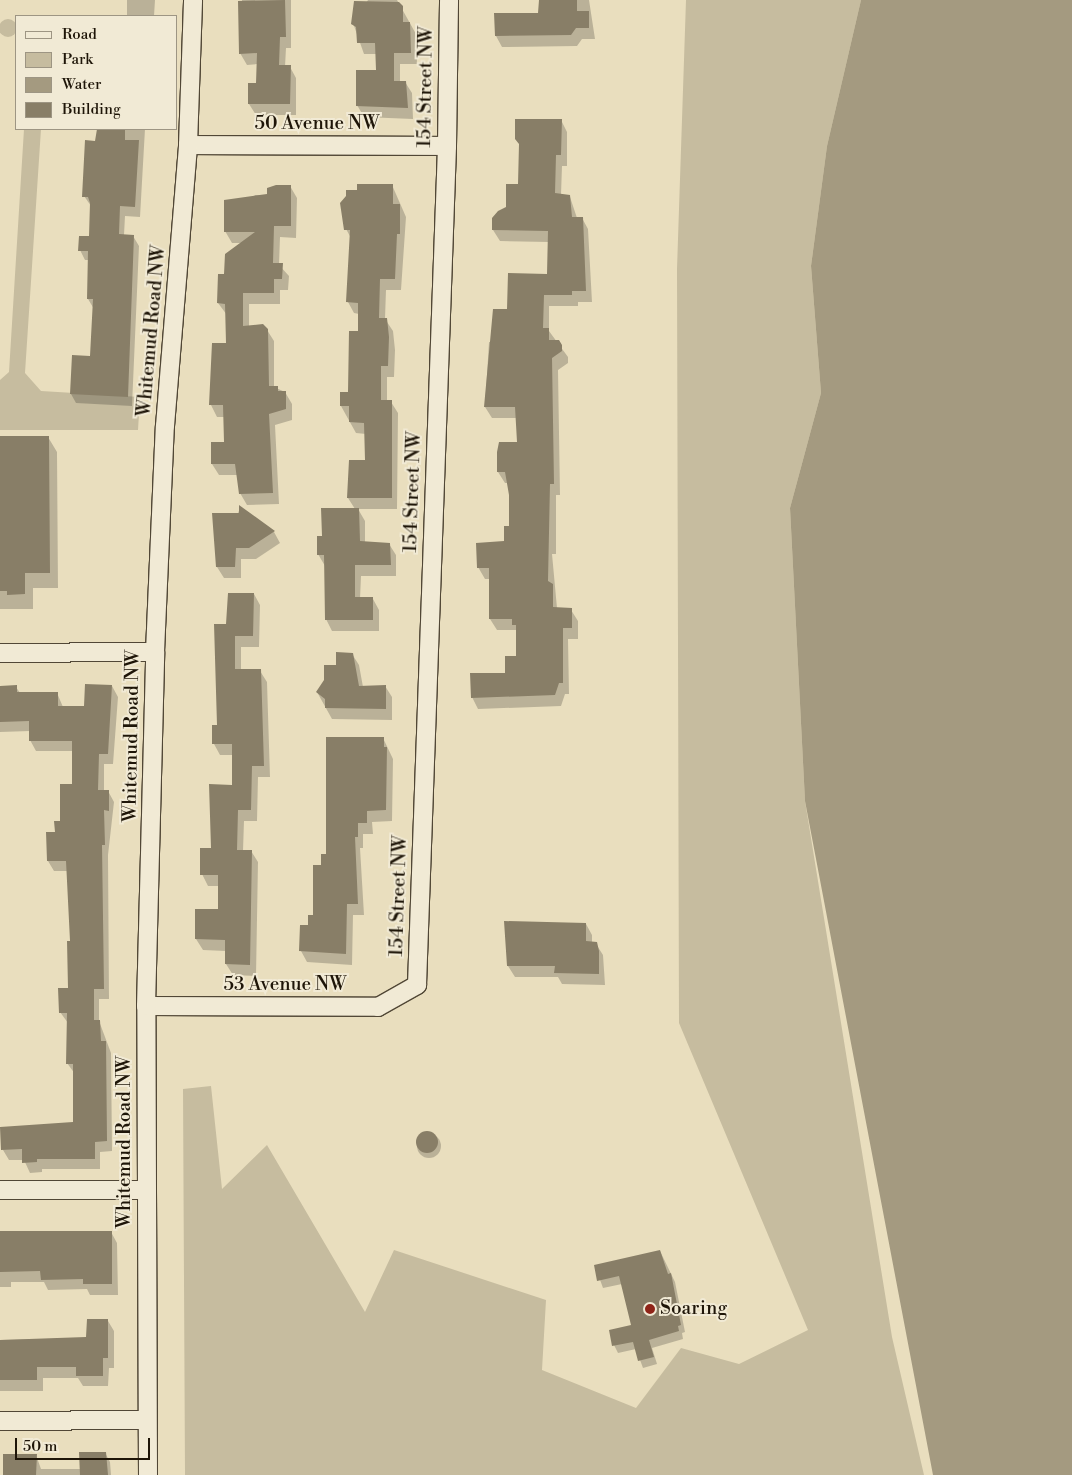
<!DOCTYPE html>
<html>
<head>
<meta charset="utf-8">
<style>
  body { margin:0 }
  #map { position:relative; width:1072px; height:1475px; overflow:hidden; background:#e9debe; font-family:"Libre Bodoni",serif }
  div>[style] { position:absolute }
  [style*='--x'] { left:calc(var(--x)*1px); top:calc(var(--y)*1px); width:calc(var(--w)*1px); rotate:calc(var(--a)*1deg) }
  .green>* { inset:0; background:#c6bc9f }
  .round { border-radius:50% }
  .water>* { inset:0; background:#a49a80 }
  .shadow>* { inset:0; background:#0003 }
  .building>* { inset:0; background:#887e67 }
  .roads { filter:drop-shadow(1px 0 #514736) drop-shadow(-1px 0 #514736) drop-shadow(0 1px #514736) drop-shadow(0 -1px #514736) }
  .minor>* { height:18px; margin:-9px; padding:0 9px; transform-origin:9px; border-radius:9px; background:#f1ead5 }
  .dots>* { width:14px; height:14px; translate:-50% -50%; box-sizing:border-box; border:2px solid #f1ead5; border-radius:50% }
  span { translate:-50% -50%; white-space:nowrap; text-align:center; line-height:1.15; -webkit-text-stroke:4px #f1ead5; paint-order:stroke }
  .street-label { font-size:19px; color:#1e1508 }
  .poi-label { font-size:19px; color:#1e1508 }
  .left { translate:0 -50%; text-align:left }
  .legend { position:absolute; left:15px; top:15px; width:162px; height:115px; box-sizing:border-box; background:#f1ead5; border:1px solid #9d9583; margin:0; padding:6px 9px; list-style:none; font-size:15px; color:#1e1508 }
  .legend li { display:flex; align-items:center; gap:10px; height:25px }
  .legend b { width:25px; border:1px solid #9d9583 }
  .scale { position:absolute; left:15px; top:1438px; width:135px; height:22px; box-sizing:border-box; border:2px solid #1e1508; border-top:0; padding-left:6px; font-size:15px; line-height:18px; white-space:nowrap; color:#1e1508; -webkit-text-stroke:4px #f1ead5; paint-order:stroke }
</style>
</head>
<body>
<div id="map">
  <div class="green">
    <i style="clip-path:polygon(686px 0,861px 0,827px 146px,811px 266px,821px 393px,790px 508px,805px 801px,892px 1337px,924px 1475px,185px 1475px,183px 1089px,211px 1086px,222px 1189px,267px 1145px,365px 1312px,394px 1250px,546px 1300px,542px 1370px,636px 1408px,681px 1348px,739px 1364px,808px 1330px,679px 1023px,677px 269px)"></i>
    <i class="round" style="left:-1px;top:19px;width:18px;height:18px"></i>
    <i style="clip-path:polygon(24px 129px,41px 129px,25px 373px,41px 391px,140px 397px,138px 430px,0 430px,0 380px,9px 372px)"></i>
  </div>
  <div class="water">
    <i style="clip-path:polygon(861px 0,1072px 0,1072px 1475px,933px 1475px,805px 801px,790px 508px,821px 393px,811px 266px,827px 146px)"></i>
  </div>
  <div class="shadow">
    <i style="clip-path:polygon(127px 0,155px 0,154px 16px,127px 16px)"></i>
    <i style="clip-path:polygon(242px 0,291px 0,291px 48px,286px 48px,285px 67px,290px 67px,296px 78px,296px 115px,256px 115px,249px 104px,257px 85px,258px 64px,247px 65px,240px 53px)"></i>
    <i style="clip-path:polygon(368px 0,397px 0,416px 34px,417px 64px,400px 64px,400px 82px,405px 82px,412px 93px,413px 119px,364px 117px,357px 105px,377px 72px,376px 54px,364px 54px,353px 23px)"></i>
    <i style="clip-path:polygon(539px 0,589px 0,595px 39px,582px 39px,577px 46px,502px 47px,496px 36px,539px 14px)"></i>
    <i style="clip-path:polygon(561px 120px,567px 132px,567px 166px,562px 166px,561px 195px,570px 197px,577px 218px,582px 218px,588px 229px,592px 302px,578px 302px,578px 306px,549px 306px,549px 331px,568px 357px,568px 363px,558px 370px,560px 495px,556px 495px,556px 554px,552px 554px,557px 608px,571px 610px,578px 621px,578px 639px,568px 639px,569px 694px,565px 694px,561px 706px,478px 709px,472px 697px,506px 674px,517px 657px,517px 633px,516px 630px,497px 630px,490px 619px,490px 579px,485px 579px,478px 567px,506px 542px,510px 527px,510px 495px,508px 483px,505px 483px,498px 472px,518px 443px,517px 418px,492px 418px,485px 407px,489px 342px,493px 342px,509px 310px,548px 275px,549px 242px,500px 241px,493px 230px,493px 219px,508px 208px,519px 185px)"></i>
    <i style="clip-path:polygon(99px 129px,145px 129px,140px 217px,125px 216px,124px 235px,133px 236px,139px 246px,132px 406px,76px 403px,71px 394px,91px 357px,94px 309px,88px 299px,89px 260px,85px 260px,80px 250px,90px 237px,91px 206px,84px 196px)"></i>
    <i style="clip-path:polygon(392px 185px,406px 217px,401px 290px,386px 290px,385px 319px,393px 331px,395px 350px,394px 377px,387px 377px,387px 402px,391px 402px,398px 413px,397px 509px,358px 509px,365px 521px,365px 543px,389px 544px,396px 555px,396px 576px,361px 576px,360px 599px,373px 599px,379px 610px,379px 631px,332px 631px,326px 619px,325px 566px,318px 554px,323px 537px,355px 509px,348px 498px,350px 462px,366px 462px,366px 434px,356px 433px,341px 406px,341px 393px,349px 393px,359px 332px,359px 314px,354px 313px,348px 302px,351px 238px,346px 229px,358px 191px)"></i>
    <i style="clip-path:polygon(290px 186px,297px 198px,296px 238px,280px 237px,279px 265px,289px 276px,288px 290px,280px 290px,280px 304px,249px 304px,249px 327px,267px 330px,274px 341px,274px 387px,285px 392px,292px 404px,292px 420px,275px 425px,279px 504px,247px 505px,240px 493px,238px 475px,219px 475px,212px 464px,225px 443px,225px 417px,217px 417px,211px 405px,213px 345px,227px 345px,227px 315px,218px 303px,226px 275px,242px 243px,232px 243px,225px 231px,255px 195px,268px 195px)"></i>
    <i style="clip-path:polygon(0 437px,48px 437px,57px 452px,58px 588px,33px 588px,33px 609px,0 609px)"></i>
    <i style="clip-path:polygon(240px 508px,274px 532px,280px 543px,256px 559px,241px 559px,241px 578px,224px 578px,217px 567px)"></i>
    <i style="clip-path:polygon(254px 594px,260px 605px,259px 647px,241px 647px,241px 671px,260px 671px,267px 682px,270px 777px,258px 777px,257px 821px,244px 821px,243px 851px,251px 851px,258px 862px,256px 976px,233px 975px,226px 964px,226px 951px,203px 950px,196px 939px,196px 910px,220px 910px,220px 886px,208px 886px,202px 874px,233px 786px,233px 755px,220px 755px,214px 744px,213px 726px,218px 726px,228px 625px)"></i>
    <i style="clip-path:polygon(352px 654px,359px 665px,363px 687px,385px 686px,392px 697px,392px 720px,332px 719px,317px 692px,337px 666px)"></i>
    <i style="clip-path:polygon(112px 686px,118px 697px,113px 764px,104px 764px,104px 791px,108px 791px,114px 802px,108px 855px,109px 999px,99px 999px,99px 1021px,111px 1053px,112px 1151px,100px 1152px,100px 1169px,42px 1169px,42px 1172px,30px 1173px,24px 1160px,9px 1160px,3px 1150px,2px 1128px,74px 1123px,75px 1074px,67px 1063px,68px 1023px,60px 1012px,69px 989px,72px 943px,68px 871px,54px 871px,48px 861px,73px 785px,73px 751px,36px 751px,30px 740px,30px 731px,0 732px,0 687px,16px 687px,20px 693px,57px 693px,63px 707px,86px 707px)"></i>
    <i style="clip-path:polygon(383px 738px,393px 759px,392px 821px,372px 822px,373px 834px,363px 834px,363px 848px,360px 848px,364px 915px,353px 915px,352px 965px,307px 962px,301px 951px,314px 916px,322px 866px)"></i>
    <i style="clip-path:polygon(586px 924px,592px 935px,592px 943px,596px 944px,603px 955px,605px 985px,562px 984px,558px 977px,515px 977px,508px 966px)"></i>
    <i class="round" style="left:417px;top:1134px;width:24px;height:24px"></i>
    <i style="clip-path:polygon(0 1232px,111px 1232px,117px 1243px,118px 1295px,90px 1295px,87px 1289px,48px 1290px,44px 1282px,11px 1282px,11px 1287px,0 1287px)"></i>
    <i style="clip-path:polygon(660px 1251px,675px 1282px,685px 1332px,682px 1333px,683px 1339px,652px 1348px,657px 1364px,643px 1368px,636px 1349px,618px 1353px,614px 1345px,632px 1326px,622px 1284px,603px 1288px,595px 1266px)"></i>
    <i style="clip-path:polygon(108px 1321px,114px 1331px,114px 1368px,109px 1368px,108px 1386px,83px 1386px,78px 1378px,43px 1378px,43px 1391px,0 1391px,0 1340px,88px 1338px)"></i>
    <i style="clip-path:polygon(105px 1453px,110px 1462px,111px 1475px,4px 1475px,36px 1455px,41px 1469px,81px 1469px)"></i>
  </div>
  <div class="building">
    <i style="clip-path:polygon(285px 0,286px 37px,280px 37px,279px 65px,291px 65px,290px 104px,248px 104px,248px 83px,256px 83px,257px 53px,239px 54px,238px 1px)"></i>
    <i style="clip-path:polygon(539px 0,577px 0,577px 11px,589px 11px,589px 28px,576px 28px,571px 35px,495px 36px,494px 13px,538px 13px)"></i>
    <i style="clip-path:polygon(354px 1px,399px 2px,403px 6px,403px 22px,410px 22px,411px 53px,394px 53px,394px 81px,406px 81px,408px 108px,356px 106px,356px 70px,376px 70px,375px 43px,357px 43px,356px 27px,351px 24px)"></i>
    <i style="clip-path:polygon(515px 119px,562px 119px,561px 155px,556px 155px,555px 193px,570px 195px,572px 217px,583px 217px,586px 291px,572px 291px,572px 295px,544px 295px,543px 328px,549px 328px,549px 340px,559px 340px,562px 345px,562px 351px,552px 358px,554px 484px,550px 484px,548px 581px,553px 584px,553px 607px,572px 608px,572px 628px,563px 628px,563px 683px,559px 683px,555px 695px,471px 698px,470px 673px,505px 673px,505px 656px,516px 656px,516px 625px,512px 625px,512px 619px,489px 619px,489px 568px,477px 568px,476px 543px,504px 541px,504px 526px,509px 526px,509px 495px,505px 472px,497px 472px,497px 452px,499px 442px,517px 442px,515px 407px,484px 407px,493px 309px,507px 309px,508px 273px,547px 274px,548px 231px,492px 230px,492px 218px,498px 211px,506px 207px,506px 184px,518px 184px,519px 144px,515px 139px)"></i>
    <i style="clip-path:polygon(97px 129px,125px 129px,125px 140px,139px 140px,135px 207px,120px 206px,119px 234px,134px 235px,128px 397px,70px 394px,72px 355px,90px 356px,93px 299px,87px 299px,88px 251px,78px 251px,79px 236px,89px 236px,90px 203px,88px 197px,82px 197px,85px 140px,95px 141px)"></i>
    <i style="clip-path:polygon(357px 184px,393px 184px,393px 204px,400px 204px,400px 234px,397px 234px,395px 279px,380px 279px,379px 318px,387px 318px,389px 337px,388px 366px,381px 366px,381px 400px,392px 400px,392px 498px,347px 498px,349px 460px,365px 460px,364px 423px,349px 422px,349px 406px,340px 406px,340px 392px,348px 392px,349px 331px,358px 331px,358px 303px,346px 302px,350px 230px,344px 230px,340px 203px,346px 196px,346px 190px,357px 190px)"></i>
    <i style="clip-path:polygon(276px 185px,291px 185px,291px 226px,274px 226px,273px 263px,283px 263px,282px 279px,274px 279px,274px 293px,243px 293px,243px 326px,263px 324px,268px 329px,269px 386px,278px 386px,278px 391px,286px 391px,286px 409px,269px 414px,273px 493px,239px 494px,235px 464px,211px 464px,211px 442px,224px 442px,223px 405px,209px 405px,212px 343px,226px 343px,225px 304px,217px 303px,218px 274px,224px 274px,225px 254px,255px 232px,224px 232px,224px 200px,267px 194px,267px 188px)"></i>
    <i style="clip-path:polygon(0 436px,49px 436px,50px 573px,25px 573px,25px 594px,7px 595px,7px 591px,0 591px)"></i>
    <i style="clip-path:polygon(239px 505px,275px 531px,249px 548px,236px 548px,235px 567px,216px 567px,212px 513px,239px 513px)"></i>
    <i style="clip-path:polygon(321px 508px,359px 508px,360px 541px,390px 543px,391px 565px,355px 565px,355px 597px,373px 597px,373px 620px,325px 620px,324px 555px,317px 555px,317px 536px,322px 536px)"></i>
    <i style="clip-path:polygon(228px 593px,254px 593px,253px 636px,235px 636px,235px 669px,261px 669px,264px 766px,252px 766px,251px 810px,238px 810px,237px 850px,252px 850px,250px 965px,225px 964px,225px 940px,195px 939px,195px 909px,218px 909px,218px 875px,200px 875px,200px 848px,211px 848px,209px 784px,232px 785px,232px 744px,212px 744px,212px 725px,217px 725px,214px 624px,226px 624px)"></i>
    <i style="clip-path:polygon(336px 652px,353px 653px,359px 686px,386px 685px,386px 709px,325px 708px,325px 699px,316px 692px,324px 680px,324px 665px,336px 665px)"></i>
    <i style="clip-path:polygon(85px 684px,112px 685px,108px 754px,99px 754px,98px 790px,109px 790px,109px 811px,104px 810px,105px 845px,102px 845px,104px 989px,94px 989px,94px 1020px,100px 1020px,101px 1041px,106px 1041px,107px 1141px,95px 1142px,95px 1159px,37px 1159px,37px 1162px,22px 1163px,22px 1149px,1px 1150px,0 1127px,73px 1122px,73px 1064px,66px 1064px,67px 1013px,59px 1013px,58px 988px,68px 988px,67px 941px,70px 941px,66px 861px,47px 861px,46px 832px,55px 832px,54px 821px,60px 821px,60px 784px,72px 784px,72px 741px,29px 741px,29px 721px,0 722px,0 686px,17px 685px,17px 692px,58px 692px,58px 706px,84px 706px)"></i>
    <i style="clip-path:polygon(326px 737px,384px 737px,384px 747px,387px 747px,386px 810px,367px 811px,367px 823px,358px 823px,358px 837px,355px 837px,358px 904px,347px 904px,346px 954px,299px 951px,300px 925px,308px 925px,308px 915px,313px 915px,313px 865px,321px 865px,321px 854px,326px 854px)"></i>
    <i style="clip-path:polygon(504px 921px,586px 923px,586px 941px,597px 942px,599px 951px,599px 974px,554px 973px,555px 966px,507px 966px)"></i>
    <i class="round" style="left:416px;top:1131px;width:22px;height:22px"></i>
    <i style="clip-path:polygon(0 1231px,112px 1231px,112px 1284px,83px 1284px,83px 1279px,41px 1280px,40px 1271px,0 1272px)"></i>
    <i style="clip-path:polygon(660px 1250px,668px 1274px,671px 1273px,681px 1325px,678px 1326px,679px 1331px,649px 1340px,654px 1357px,638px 1361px,633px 1342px,612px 1346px,609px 1330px,631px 1325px,619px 1276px,597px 1281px,594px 1265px)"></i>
    <i style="clip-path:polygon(87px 1319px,108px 1319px,108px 1358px,103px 1358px,103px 1376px,76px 1376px,76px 1367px,37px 1367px,37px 1380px,0 1380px,0 1340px,86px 1337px)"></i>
    <i style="clip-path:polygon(79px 1452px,106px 1452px,108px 1475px,80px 1475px)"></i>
    <i style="clip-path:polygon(3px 1454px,37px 1454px,36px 1475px,3px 1475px)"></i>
  </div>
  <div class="roads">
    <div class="minor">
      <i style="--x:188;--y:145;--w:259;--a:0.2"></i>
      <i style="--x:0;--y:653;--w:155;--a:-0.4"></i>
      <i style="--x:146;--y:1006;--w:232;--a:0.2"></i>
      <i style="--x:378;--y:1007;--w:45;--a:-29.4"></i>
      <i style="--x:417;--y:985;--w:840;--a:-87.95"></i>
      <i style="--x:447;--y:146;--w:146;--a:-89.2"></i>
      <i style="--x:0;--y:1190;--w:145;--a:0"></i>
      <i style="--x:0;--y:1421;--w:147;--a:-0.4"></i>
      <i style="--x:148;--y:1475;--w:469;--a:-90.2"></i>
      <i style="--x:146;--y:1006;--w:354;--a:-88.5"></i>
      <i style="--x:155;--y:652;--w:226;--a:-87.5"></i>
      <i style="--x:165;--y:426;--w:282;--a:-85.3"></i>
      <i style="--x:188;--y:145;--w:145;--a:-88"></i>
    </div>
  </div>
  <div class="dots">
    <i style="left:650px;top:1309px;background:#8f2418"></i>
  </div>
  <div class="street-label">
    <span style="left:426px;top:87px;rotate:-89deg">154 Street NW</span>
    <span style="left:317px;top:124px">50 Avenue NW</span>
    <span style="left:152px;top:331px;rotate:-85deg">Whitemud Road NW</span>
    <span style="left:413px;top:492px;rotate:-88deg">154 Street NW</span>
    <span style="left:132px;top:736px;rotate:-89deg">Whitemud Road NW</span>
    <span style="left:399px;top:896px;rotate:-88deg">154 Street NW</span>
    <span style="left:285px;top:985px">53 Avenue NW</span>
    <span style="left:125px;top:1142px;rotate:-90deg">Whitemud Road NW</span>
  </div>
  <div class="poi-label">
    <span class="left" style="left:660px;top:1309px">Soaring</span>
  </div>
  <ul class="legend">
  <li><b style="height:6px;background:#f1ead5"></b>Road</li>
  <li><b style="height:14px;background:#c6bc9f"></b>Park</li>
  <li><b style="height:14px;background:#a49a80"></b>Water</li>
  <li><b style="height:14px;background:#887e67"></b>Building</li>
  </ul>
  <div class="scale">50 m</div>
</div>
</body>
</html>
